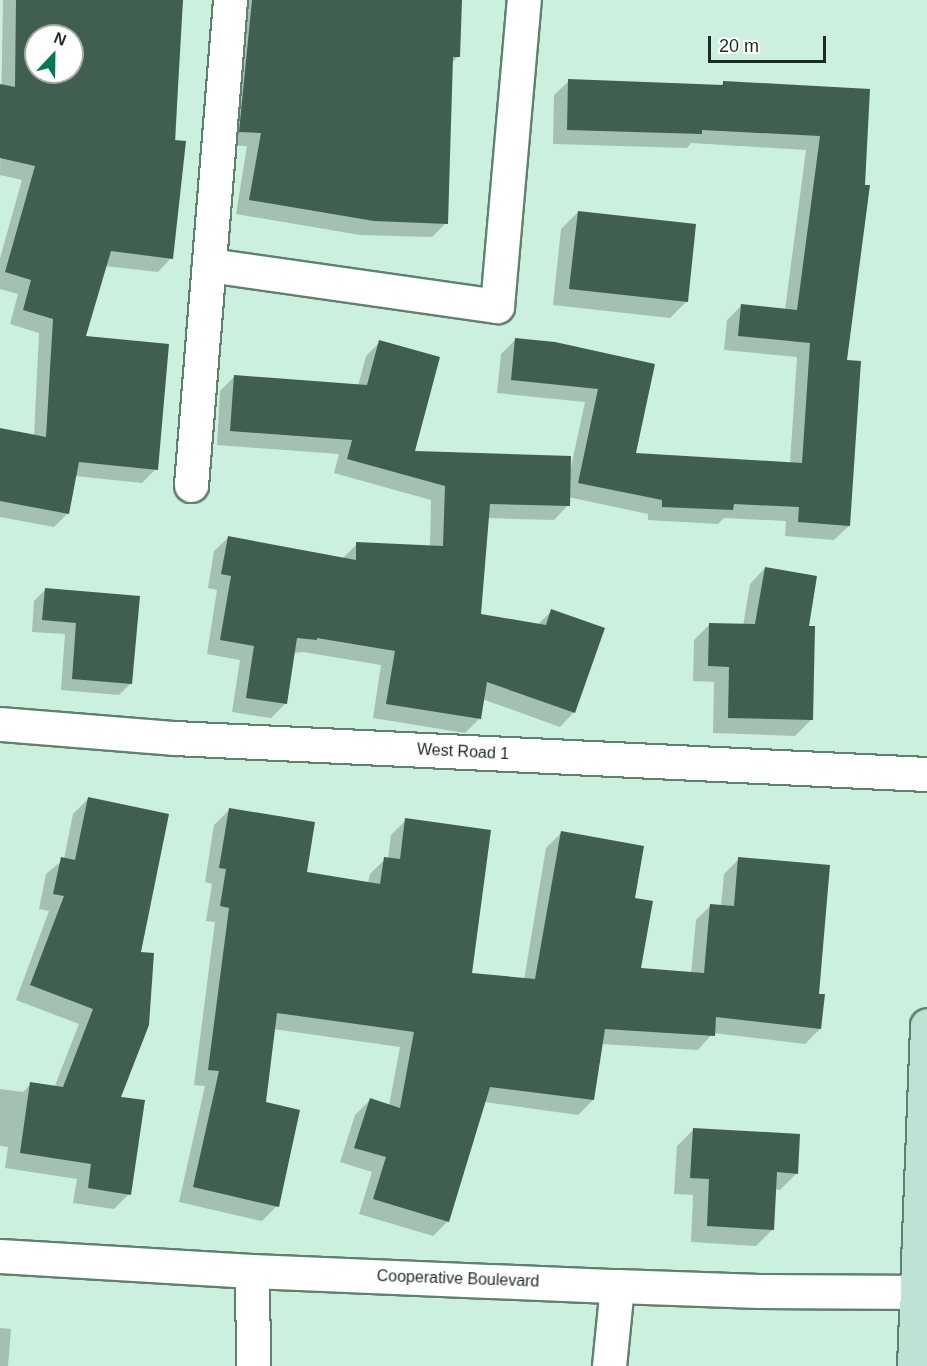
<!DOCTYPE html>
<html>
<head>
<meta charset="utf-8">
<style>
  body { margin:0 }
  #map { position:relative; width:927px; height:1366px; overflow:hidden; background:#ccf0de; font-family:Arial,sans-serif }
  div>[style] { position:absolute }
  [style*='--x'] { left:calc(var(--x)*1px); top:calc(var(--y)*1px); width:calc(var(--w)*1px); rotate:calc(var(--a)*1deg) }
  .shadow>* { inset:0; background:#0003 }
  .building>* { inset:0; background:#405f50 }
  .roads { filter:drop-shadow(2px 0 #608070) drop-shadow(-2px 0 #608070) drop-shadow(0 2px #608070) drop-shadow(0 -2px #608070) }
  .minor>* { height:33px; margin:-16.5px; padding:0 16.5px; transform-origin:16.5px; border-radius:16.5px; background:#fff }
  .secondary>* { height:33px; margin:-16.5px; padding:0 16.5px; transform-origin:16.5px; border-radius:16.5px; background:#bfe2d5 }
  span { translate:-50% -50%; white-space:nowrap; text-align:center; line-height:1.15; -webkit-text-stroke:6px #fff; paint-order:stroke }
  .street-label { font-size:16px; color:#1d2b24 }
  .north { position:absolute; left:24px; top:24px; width:60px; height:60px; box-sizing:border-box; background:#fff; border:2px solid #a5aaa7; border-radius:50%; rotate:22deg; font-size:16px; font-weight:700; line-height:24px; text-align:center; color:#1d2b24 }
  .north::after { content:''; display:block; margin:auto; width:21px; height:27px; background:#047853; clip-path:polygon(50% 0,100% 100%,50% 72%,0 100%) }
  .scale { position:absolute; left:708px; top:36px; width:118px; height:27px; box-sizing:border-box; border:3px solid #1d2b24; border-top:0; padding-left:8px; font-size:18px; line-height:21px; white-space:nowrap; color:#1d2b24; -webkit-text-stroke:4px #fff; paint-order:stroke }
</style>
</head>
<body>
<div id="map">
  <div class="shadow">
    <i style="clip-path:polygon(evenodd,3px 0,181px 0,171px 258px,158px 272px,105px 266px,84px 337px,156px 469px,142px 483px,75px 476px,68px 513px,54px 527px,0 517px,0 430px,34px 436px,39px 333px,10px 324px,18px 294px,0 289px,0 258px,22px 180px,0 175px,3px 0,36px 36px,72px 36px,72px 72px,36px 72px,36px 36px)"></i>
    <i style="clip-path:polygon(239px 0,460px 0,458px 56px,452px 63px,446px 223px,432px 237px,360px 235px,236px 214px,247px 146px,225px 145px)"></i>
    <i style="clip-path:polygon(569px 81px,720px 86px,723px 83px,868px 90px,845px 362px,849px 526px,834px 540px,785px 536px,786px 521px,724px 518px,718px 524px,648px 520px,648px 514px,568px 497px,568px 505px,554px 520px,487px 518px,480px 615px,537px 625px,552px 611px,574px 712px,560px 727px,482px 699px,479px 719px,465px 733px,373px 718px,381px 665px,303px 652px,294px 653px,285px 704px,271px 718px,232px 712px,240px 660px,207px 654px,217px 590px,208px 588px,214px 551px,229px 537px,342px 559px,357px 544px,430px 547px,431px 500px,334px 473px,339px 454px,217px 445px,220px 391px,234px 377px,358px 386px,366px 356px,380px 342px,413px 452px,571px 467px,585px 402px,497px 393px,501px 354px,515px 340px,653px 365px,634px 455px,790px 463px,797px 357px,724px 350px,727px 320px,741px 306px,785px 310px,806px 150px,691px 143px,687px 148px,553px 144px,554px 95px)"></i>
    <i style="clip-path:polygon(578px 212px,687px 301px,670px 318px,553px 305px,561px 229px)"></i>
    <i style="clip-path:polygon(765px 568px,807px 628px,811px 720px,795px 736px,713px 733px,714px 682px,693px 681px,694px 640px,710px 624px,743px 626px,750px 584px)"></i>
    <i style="clip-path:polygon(45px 590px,138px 598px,131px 683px,119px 695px,61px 690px,65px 634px,32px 632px,34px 601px)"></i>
    <i style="clip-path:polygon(89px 798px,139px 954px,119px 1098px,129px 1194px,114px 1209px,73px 1203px,77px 1179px,5px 1168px,8px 1147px,0 1146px,0 1089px,23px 1092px,31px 1084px,54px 1088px,79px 1024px,16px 1000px,49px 911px,39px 909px,46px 874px,64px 859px,73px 814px)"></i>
    <i style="clip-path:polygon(229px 810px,305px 873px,368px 883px,370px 874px,385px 859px,388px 859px,391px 835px,406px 820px,470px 974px,524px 980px,546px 848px,561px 833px,633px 899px,640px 970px,691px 974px,696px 920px,711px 905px,721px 906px,724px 874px,739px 859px,818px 995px,820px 1029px,805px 1044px,713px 1033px,698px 1050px,601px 1044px,593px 1100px,578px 1115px,484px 1102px,448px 1221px,433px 1236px,359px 1214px,372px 1172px,340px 1162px,355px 1115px,370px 1100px,389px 1106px,400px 1047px,273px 1029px,265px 1103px,277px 1206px,262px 1221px,179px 1202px,205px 1086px,194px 1085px,215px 922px,206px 921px,212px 884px,205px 882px,214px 825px)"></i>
    <i style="clip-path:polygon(693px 1130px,797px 1173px,780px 1190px,775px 1189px,773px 1229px,756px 1246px,691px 1242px,693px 1195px,674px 1194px,677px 1146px)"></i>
    <i style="clip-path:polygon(0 1328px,11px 1329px,8px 1366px,0 1366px)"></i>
  </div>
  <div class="building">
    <i style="clip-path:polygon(evenodd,16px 0,183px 0,175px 140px,186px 141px,173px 259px,111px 251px,86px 336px,169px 344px,158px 470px,79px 462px,69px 514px,0 501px,0 428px,46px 437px,53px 319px,23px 310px,31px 280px,5px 272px,35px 166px,0 158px,0 84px,15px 87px,16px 0,36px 36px,72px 36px,72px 72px,36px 72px,36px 36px)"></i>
    <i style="clip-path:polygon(252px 0,462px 0,460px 57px,453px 57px,448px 224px,374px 221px,249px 200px,261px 133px,239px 132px)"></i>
    <i style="clip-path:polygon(568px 79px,723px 85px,723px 81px,870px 89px,865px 185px,870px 185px,847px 360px,861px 361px,850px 526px,798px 522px,799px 507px,734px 504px,733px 510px,662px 507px,662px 500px,578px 483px,598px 389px,511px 380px,515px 338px,555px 342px,655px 364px,636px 453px,802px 463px,810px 343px,738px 336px,741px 304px,797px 310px,820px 136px,702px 130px,702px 134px,567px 130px)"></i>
    <i style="clip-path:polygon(578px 211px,696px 224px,688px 302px,569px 289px)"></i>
    <i style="clip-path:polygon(379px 340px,440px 357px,415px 451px,571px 456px,570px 506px,490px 504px,481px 614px,546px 625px,551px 609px,605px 628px,575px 713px,487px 682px,481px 719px,386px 704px,395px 651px,317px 638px,317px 640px,297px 638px,287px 704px,246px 698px,254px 646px,220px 640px,231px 576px,221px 574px,228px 536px,356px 560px,356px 542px,443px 546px,445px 486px,347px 459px,352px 440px,230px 431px,234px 375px,367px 385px)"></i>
    <i style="clip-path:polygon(765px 567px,817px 576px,809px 626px,815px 626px,813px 720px,728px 718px,729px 667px,708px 666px,709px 623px,755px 624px)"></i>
    <i style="clip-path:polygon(45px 588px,140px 596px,132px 684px,72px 679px,76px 623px,42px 620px)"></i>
    <i style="clip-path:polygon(88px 797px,169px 814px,141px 952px,154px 953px,149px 1025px,121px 1097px,145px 1100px,131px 1195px,88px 1188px,91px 1164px,20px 1153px,30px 1082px,63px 1087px,93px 1009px,30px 985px,64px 896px,53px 894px,61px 857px,75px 860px)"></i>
    <i style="clip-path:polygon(229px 808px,315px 822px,307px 872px,380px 884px,384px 857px,400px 859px,405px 818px,491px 830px,472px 973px,535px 979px,561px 831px,644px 846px,635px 898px,653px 901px,641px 968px,704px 973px,710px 904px,734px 906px,738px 857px,830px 865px,819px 994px,825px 994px,821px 1029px,716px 1017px,715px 1036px,605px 1029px,594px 1100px,490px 1087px,449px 1222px,373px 1199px,386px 1157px,354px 1148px,370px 1098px,400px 1108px,414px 1032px,277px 1013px,266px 1102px,300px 1110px,279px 1207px,193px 1187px,219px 1071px,208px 1070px,229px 908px,220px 906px,226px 869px,219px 868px)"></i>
    <i style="clip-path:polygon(693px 1128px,800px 1134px,798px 1174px,777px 1172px,774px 1230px,707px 1226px,709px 1179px,690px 1178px)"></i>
  </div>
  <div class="roads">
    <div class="minor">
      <i style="--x:209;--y:265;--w:291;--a:8.1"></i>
      <i style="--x:497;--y:306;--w:307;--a:-85"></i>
      <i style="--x:191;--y:485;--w:487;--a:-85.4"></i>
      <i style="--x:0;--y:724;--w:175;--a:4.6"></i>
      <i style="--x:174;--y:738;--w:754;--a:2.74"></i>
      <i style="--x:0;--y:1256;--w:252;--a:3.4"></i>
      <i style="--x:252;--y:1271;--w:365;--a:2.4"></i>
      <i style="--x:617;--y:1286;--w:142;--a:2"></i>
      <i style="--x:759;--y:1291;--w:168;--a:0.3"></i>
      <i style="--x:252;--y:1271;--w:95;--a:89.4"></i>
      <i style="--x:609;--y:1366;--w:80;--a:-84.3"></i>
    </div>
    <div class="secondary">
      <i style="--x:914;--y:1366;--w:341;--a:-87.8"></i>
    </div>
  </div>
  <div class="street-label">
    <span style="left:463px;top:752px;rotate:3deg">West Road 1</span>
    <span style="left:458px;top:1279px;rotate:2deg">Cooperative Boulevard</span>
  </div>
  <div class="north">N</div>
  <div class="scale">20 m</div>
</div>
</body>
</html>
